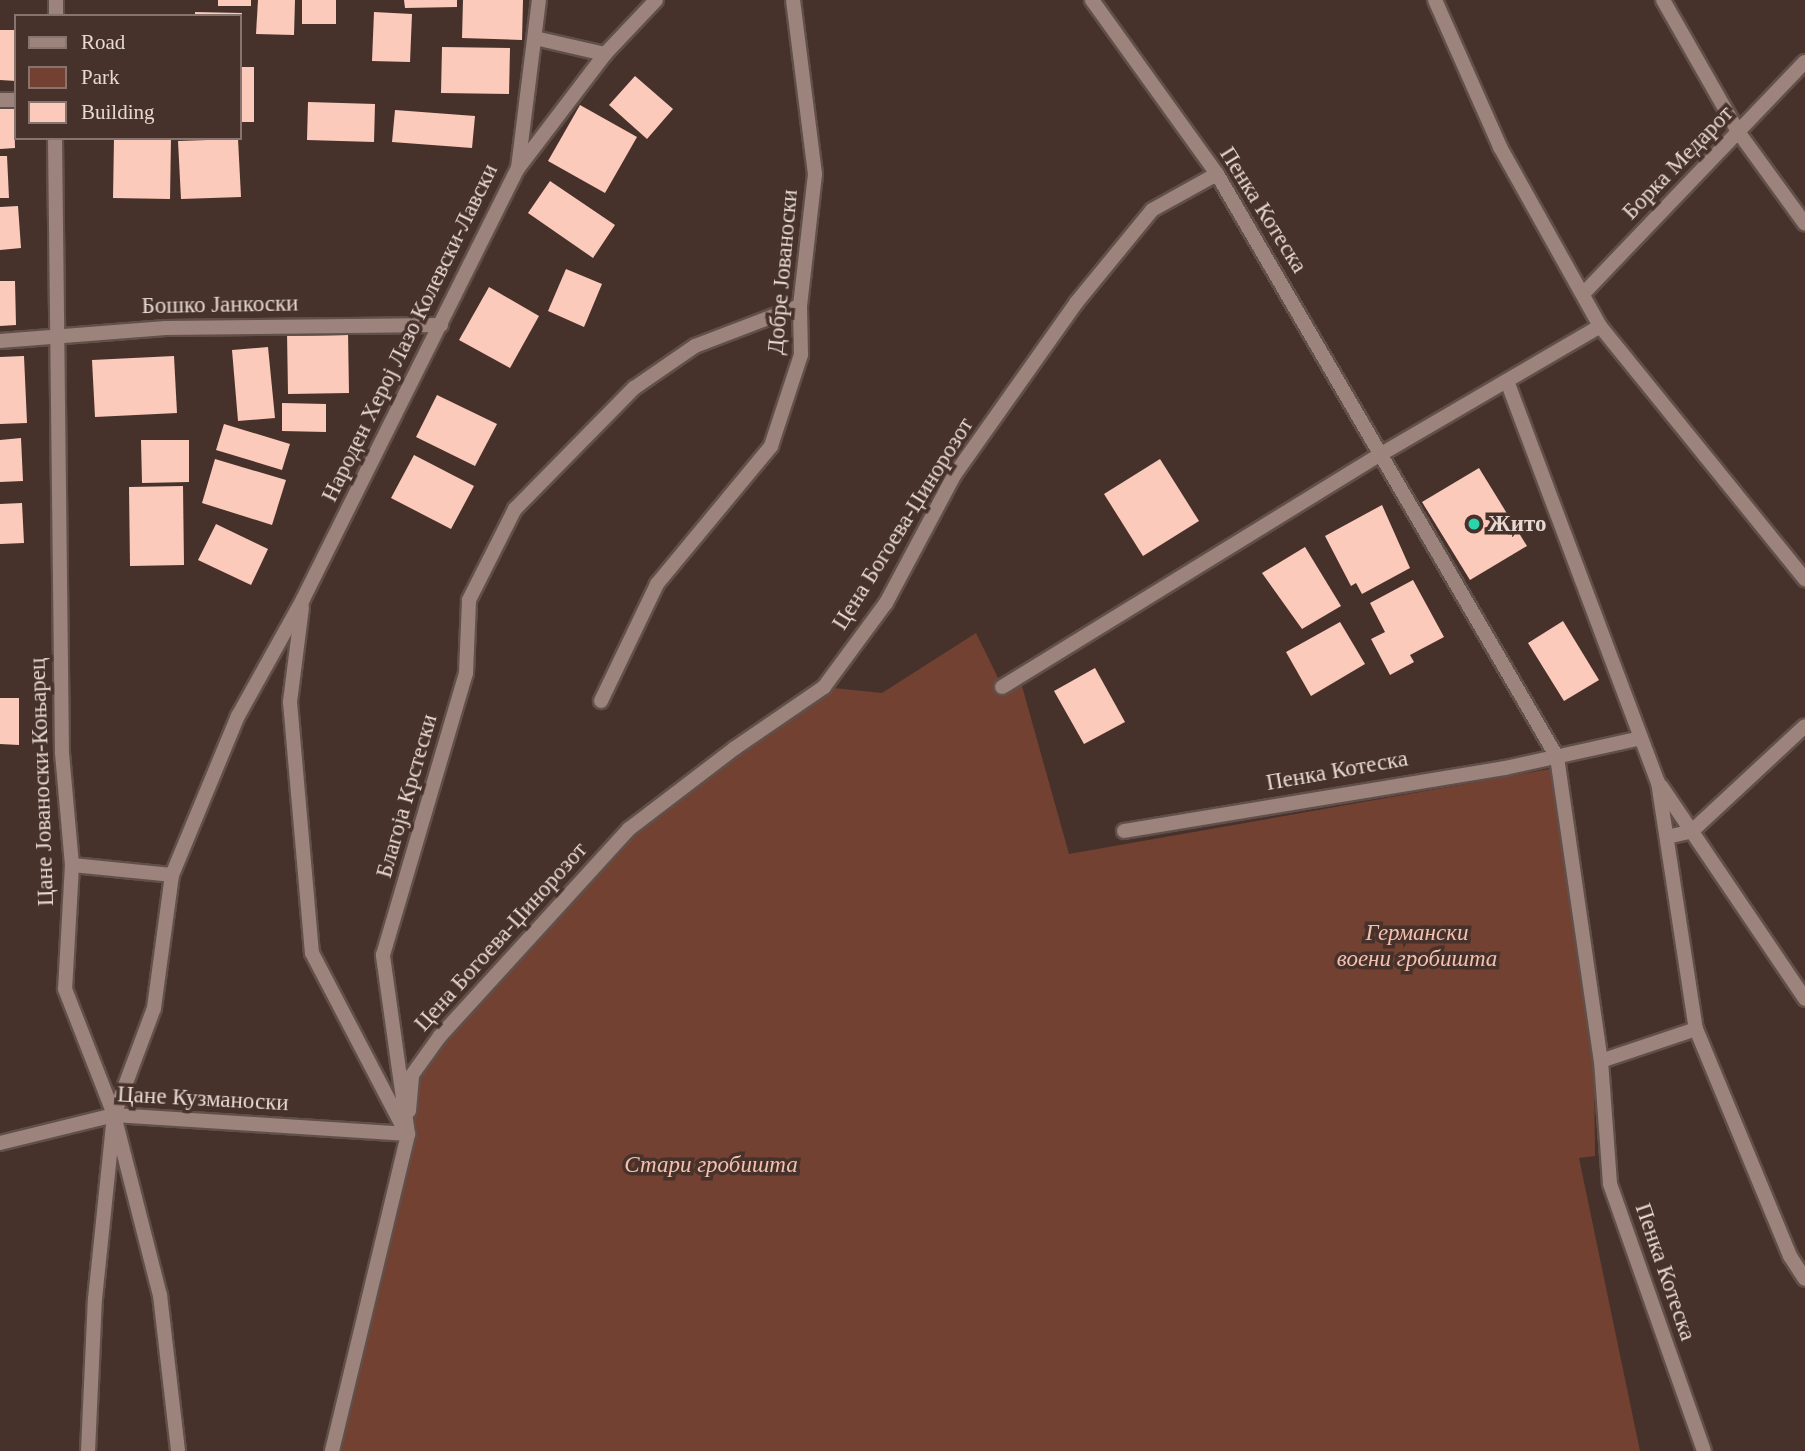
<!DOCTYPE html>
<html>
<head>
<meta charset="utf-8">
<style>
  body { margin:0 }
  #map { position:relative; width:1805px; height:1451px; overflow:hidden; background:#47322b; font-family:"Times New Roman",serif }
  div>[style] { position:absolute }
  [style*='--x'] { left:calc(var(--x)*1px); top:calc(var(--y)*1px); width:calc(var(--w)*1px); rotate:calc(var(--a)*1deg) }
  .green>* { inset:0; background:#724132 }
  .building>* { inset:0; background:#fccabb }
  .roads { filter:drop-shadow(2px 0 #614f49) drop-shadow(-2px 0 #614f49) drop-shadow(0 2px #614f49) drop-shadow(0 -2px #614f49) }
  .minor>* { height:14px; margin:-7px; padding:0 7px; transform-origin:7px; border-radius:7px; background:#9c837b }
  .dots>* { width:19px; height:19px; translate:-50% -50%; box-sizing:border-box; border:4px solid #47322b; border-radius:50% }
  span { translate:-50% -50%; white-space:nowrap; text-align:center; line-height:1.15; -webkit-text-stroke:7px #47322b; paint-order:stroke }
  .street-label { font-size:23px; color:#e6d8d3 }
  .poi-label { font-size:23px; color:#e6d8d3; font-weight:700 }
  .left { translate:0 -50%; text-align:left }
  .park-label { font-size:23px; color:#f4c0b0; font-style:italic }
  .legend { position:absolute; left:14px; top:14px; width:228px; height:126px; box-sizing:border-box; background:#47322b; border:2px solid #87746e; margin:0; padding:9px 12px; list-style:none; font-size:21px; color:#e6d8d3 }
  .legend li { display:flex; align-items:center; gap:14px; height:35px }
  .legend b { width:35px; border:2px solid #87746e }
</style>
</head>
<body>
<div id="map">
  <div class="green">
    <i style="clip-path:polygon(976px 633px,1002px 686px,1022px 686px,1069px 854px,1550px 769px,1594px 1069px,1595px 1156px,1579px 1158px,1640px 1451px,332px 1451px,407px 1134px,412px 1075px,629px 829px,824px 687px,882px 693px)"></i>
  </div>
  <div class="building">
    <i style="clip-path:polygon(218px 0,251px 0,251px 6px,218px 6px)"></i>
    <i style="clip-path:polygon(258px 0,295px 0,294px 35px,256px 34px)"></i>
    <i style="clip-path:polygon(302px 0,336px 0,336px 24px,302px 24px)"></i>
    <i style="clip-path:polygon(404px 0,457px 0,457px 7px,405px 8px)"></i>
    <i style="clip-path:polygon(463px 0,523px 0,522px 40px,462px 38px)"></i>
    <i style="clip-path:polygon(195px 12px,242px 13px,242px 32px,240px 16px,195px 16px)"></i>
    <i style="clip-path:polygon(374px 12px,412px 14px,410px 62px,372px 61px)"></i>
    <i style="clip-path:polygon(0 30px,16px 30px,16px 81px,0 80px)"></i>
    <i style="clip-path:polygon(442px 47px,510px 48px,509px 94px,441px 93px)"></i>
    <i style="clip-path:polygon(240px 67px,254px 67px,254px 122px,240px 122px)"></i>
    <i style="clip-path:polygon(635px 76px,673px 109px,647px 139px,609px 105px)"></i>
    <i style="clip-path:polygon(308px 102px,375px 104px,374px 142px,307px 140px)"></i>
    <i style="clip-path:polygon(580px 105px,637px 137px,605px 193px,548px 161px)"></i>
    <i style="clip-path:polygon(0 109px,14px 109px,15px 148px,0 149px)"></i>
    <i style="clip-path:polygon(395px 110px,475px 116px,472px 148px,392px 142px)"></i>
    <i style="clip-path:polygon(114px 138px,171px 138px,170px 199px,113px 198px)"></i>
    <i style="clip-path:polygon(238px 139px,241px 197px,181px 199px,178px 141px)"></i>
    <i style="clip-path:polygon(0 156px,7px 156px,9px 198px,0 198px)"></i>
    <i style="clip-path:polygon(550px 181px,615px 225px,593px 258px,528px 213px)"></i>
    <i style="clip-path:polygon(18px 206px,21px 248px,0 250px,0 207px)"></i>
    <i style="clip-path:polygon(566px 269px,602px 284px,584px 327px,548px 311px)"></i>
    <i style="clip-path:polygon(0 281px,15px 281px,16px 325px,0 326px)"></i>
    <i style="clip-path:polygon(489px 287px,539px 316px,510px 368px,459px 340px)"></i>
    <i style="clip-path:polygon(348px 331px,349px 393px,288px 394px,287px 332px)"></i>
    <i style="clip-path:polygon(268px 347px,275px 418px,238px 421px,232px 350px)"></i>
    <i style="clip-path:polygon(24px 356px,27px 423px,0 424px,0 357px)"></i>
    <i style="clip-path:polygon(174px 356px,177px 413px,95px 417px,92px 360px)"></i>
    <i style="clip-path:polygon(437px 395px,497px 424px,475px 466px,416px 437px)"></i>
    <i style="clip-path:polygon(282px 403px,326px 404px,326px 432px,282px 431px)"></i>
    <i style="clip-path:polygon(224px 424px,290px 444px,282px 470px,216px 450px)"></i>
    <i style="clip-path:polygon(21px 438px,23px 481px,0 482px,0 440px)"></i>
    <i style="clip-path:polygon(141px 440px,189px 440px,189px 482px,142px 483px)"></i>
    <i style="clip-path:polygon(414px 455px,474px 486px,451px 529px,391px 498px)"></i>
    <i style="clip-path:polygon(215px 459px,286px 480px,272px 525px,202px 503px)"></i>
    <i style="clip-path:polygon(1160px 459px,1199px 521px,1143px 556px,1104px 494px)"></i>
    <i style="clip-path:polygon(1479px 468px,1527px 546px,1470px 580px,1422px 502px)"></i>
    <i style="clip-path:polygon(183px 486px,184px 565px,130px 566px,129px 487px)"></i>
    <i style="clip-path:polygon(22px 503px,24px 543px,0 544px,0 504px)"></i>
    <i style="clip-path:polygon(1382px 505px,1410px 568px,1362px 594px,1356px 583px,1351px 586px,1325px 536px)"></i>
    <i style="clip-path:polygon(216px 524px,268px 549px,251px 585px,198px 560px)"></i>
    <i style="clip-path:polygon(1305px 547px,1341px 606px,1302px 629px,1262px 573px)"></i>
    <i style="clip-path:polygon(1413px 580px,1444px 637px,1410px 655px,1414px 662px,1390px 675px,1371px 639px,1385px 632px,1370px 603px)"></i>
    <i style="clip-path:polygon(1563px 621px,1599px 680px,1564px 701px,1528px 643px)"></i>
    <i style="clip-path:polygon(1340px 622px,1365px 664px,1311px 696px,1286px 652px)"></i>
    <i style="clip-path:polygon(1095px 668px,1125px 722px,1084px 744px,1054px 691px)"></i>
    <i style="clip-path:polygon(0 698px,19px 698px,19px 745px,0 744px)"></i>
  </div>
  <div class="roads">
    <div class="minor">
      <i style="--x:1092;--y:0;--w:214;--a:54.3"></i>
      <i style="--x:1217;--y:174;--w:675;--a:59.75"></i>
      <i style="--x:1557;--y:757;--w:307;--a:81.8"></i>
      <i style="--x:1601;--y:1061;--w:123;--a:85.8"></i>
      <i style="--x:1610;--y:1184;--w:283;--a:70.6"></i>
      <i style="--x:1435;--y:0;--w:161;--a:66.1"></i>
      <i style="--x:1500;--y:147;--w:205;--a:60.8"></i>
      <i style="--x:1600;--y:326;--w:326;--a:51"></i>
      <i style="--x:1663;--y:0;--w:153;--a:60.3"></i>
      <i style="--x:1739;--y:133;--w:112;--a:54"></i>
      <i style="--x:56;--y:16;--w:16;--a:-90"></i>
      <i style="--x:535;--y:38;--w:72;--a:12.9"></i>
      <i style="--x:0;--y:100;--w:16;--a:0"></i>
      <i style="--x:55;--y:138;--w:615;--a:89.35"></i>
      <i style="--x:62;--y:753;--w:112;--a:84.9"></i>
      <i style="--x:72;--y:865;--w:124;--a:93.2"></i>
      <i style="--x:65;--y:989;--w:135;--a:68.7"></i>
      <i style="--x:114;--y:1115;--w:186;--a:75.7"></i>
      <i style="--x:160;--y:1295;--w:157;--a:83.4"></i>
      <i style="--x:519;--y:167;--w:142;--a:-52.7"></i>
      <i style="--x:605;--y:54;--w:74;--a:-46.6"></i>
      <i style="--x:1583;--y:294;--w:321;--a:-46.3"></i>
      <i style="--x:0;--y:341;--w:166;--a:-4.5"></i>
      <i style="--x:165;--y:328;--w:276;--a:-0.6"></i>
      <i style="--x:1507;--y:381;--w:428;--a:69.4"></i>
      <i style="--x:1658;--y:782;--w:250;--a:81.3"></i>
      <i style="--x:1696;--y:1029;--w:246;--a:67.5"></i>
      <i style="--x:1790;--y:1256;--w:27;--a:57"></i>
      <i style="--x:302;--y:607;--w:96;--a:97.2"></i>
      <i style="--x:290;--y:702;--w:252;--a:85"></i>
      <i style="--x:312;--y:953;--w:192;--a:62.4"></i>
      <i style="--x:1002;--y:687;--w:447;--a:-31.6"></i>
      <i style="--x:1383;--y:453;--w:251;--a:-30.3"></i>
      <i style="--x:601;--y:701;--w:130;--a:-64.4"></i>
      <i style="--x:657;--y:584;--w:179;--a:-50.4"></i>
      <i style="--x:771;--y:446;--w:96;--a:-71.8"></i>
      <i style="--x:801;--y:355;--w:49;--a:-91.2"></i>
      <i style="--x:800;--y:306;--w:133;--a:-83.5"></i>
      <i style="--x:815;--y:174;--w:175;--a:-97.2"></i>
      <i style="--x:1661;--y:786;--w:257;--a:55.9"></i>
      <i style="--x:1124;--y:831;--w:386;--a:-9.4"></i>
      <i style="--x:1505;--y:768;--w:139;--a:-12.4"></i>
      <i style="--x:1667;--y:837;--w:26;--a:-13"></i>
      <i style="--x:1692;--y:831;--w:154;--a:-42.9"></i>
      <i style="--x:72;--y:865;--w:100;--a:5.7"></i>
      <i style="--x:1601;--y:1061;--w:100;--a:-18.6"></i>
      <i style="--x:409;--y:1111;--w:36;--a:-85"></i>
      <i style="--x:412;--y:1075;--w:48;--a:-54.3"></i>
      <i style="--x:440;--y:1036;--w:280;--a:-47.6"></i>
      <i style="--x:629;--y:829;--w:133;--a:-37.4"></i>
      <i style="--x:735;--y:748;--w:108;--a:-34.4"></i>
      <i style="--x:824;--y:687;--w:104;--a:-53.6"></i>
      <i style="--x:886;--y:603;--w:146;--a:-61.9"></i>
      <i style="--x:955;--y:474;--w:209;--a:-54.7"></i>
      <i style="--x:1076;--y:303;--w:120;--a:-50.7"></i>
      <i style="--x:1152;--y:210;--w:74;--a:-29"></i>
      <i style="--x:0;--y:1143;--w:117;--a:-13.8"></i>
      <i style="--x:114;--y:1115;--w:295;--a:3.7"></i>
      <i style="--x:88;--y:1451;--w:152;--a:-87.4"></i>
      <i style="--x:95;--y:1299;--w:185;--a:-84.1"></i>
      <i style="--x:114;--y:1115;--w:114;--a:-69.5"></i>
      <i style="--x:154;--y:1008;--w:134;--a:-82.3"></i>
      <i style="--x:172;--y:875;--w:172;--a:-67.5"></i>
      <i style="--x:238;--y:716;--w:134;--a:-60.9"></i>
      <i style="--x:303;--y:599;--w:482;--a:-63.5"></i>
      <i style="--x:518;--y:168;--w:169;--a:-82.9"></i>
      <i style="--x:332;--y:1451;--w:326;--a:-76.5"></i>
      <i style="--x:408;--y:1134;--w:181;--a:-98"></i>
      <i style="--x:383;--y:955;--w:294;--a:-73.6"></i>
      <i style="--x:466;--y:673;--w:73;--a:-87.6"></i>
      <i style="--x:469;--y:600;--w:102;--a:-63.2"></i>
      <i style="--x:515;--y:509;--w:170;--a:-45.5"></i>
      <i style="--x:634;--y:388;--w:74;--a:-34.5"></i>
      <i style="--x:695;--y:346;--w:112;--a:-20.9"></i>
    </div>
  </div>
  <div class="dots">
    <i style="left:1474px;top:524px;background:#29d5ac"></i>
  </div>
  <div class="street-label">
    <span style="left:1678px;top:163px;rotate:-46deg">Борка Медарот</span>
    <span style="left:1263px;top:210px;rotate:58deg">Пенка Котеска</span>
    <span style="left:783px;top:272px;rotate:-85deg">Добре Јованоски</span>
    <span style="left:220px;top:305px;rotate:-1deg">Бошко Јанкоски</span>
    <span style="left:410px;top:333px;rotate:-64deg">Народен Херој Лазо Колевски-Лавски</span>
    <span style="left:903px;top:524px;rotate:-58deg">Цена Богоева-Џинорозот</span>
    <span style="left:1337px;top:771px;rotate:-10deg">Пенка Котеска</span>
    <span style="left:42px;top:782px;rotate:-92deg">Цане Јованоски-Коњарец</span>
    <span style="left:407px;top:796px;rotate:-74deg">Благоја Крстески</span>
    <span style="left:501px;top:937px;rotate:-48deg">Цена Богоева-Џинорозот</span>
    <span style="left:203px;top:1099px;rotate:3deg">Цане Кузманоски</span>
    <span style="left:1665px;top:1272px;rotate:71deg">Пенка Котеска</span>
  </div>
  <div class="poi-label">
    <span class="left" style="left:1488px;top:524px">Жито</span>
  </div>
  <div class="park-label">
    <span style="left:1417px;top:946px">Германски<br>воени гробишта</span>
    <span style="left:711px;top:1165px">Стари гробишта</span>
  </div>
  <ul class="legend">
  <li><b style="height:9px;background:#9c837b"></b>Road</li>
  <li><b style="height:19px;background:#724132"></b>Park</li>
  <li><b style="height:19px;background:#fccabb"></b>Building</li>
  </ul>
</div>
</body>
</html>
